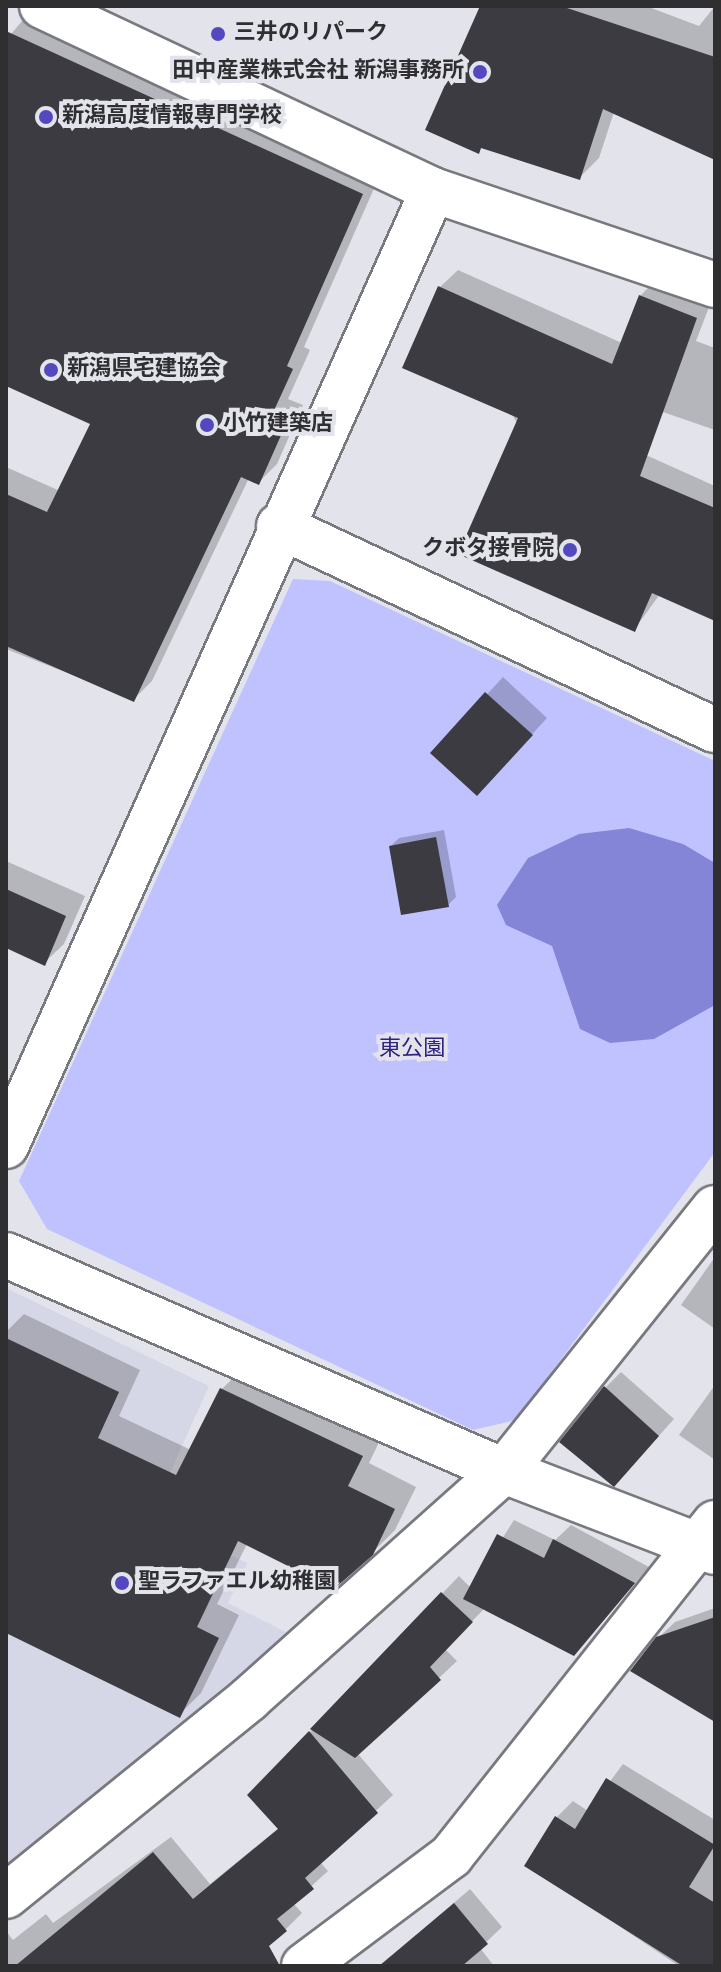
<!DOCTYPE html>
<html>
<head>
<meta charset="utf-8">
<style>
  body { margin:0 }
  #map { position:relative; width:721px; height:1972px; overflow:hidden; background:#e3e4eb; font-family:Overpass,"Noto Sans JP",sans-serif }
  div>[style] { position:absolute }
  [style*='--x'] { left:calc(var(--x)*1px); top:calc(var(--y)*1px); width:calc(var(--w)*1px); rotate:calc(var(--a)*1deg) }
  .built>* { inset:0; background:#d6d7e6 }
  .green>* { inset:0; background:#bfc2fe }
  .water>* { inset:0; background:#8485d7 }
  .shadow>* { inset:0; background:#0003 }
  .building>* { inset:0; background:#3b3b41 }
  .roads { filter:drop-shadow(2px 0 #78797f) drop-shadow(-2px 0 #78797f) drop-shadow(0 2px #78797f) drop-shadow(0 -2px #78797f) }
  .minor>* { height:44px; margin:-22px; padding:0 22px; transform-origin:22px; border-radius:22px; background:#fff }
  .dots>* { width:22px; height:22px; translate:-50% -50%; box-sizing:border-box; border:4px solid #e3e4eb; border-radius:50% }
  span { translate:-50% -50%; white-space:nowrap; text-align:center; line-height:1.15; -webkit-text-stroke:8px #e3e4eb; paint-order:stroke }
  .poi-label { font-size:22px; color:#2f2f32; font-weight:700 }
  .left { translate:0 -50%; text-align:left }
  .right { translate:-100% -50%; text-align:right }
  .park-label { font-size:22px; color:#312181 }
  .frame { position:absolute; inset:0; border:8px solid #2f2f32; pointer-events:none }
</style>
</head>
<body>
<div id="map">
  <div class="built">
    <i style="clip-path:polygon(6px 1288px,209px 1386px,150px 1517px,247px 1563px,228px 1603px,304px 1641px,6px 1878px)"></i>
  </div>
  <div class="green">
    <i style="clip-path:polygon(293px 579px,330px 581px,715px 761px,715px 1152px,516px 1420px,473px 1430px,47px 1229px,19px 1181px)"></i>
  </div>
  <div class="water">
    <i style="clip-path:polygon(629px 828px,683px 844px,715px 863px,715px 1005px,654px 1039px,610px 1043px,580px 1029px,552px 946px,506px 925px,497px 905px,528px 858px,579px 834px)"></i>
  </div>
  <div class="shadow">
    <i style="clip-path:polygon(487px 6px,646px 6px,699px 26px,715px 6px,715px 157px,614px 112px,599px 158px,579px 178px,483px 146px,478px 151px)"></i>
    <i style="clip-path:polygon(28px 14px,380px 175px,304px 347px,310px 350px,288px 399px,303px 405px,277px 464px,258px 483px,249px 478px,152px 681px,134px 699px,6px 649px,6px 467px,60px 491px,93px 423px,6px 384px,6px 40px)"></i>
    <i style="clip-path:polygon(458px 270px,622px 343px,640px 296px,656px 280px,711px 302px,696px 341px,715px 348px,715px 430px,605px 392px,590px 430px,715px 486px,715px 619px,660px 594px,634px 630px,440px 287px)"></i>
    <i style="clip-path:polygon(503px 677px,547px 718px,492px 778px,433px 753px)"></i>
    <i style="clip-path:polygon(444px 830px,456px 897px,448px 905px,391px 846px,399px 838px)"></i>
    <i style="clip-path:polygon(6px 861px,85px 896px,64px 944px,44px 963px,6px 947px)"></i>
    <i style="clip-path:polygon(715px 1257px,715px 1329px,681px 1305px)"></i>
    <i style="clip-path:polygon(24px 1314px,140px 1370px,119px 1416px,191px 1450px,222px 1389px,244px 1367px,383px 1434px,369px 1463px,416px 1487px,395px 1530px,372px 1553px,247px 1544px,217px 1604px,239px 1615px,201px 1693px,179px 1715px,6px 1631px,6px 1332px)"></i>
    <i style="clip-path:polygon(621px 1372px,674px 1419px,630px 1468px,605px 1388px)"></i>
    <i style="clip-path:polygon(715px 1385px,715px 1460px,679px 1435px)"></i>
    <i style="clip-path:polygon(514px 1520px,555px 1540px,571px 1525px,649px 1567px,574px 1654px,485px 1608px,445px 1649px,457px 1661px,358px 1754px,393px 1795px,320px 1862px,328px 1871px,293px 1903px,302px 1913px,285px 1930px,227px 1966px,6px 1966px,6px 1931px,13px 1940px,46px 1914px,53px 1923px,171px 1837px,210px 1884px,280px 1827px,250px 1795px,459px 1576px,471px 1588px)"></i>
    <i style="clip-path:polygon(715px 1608px,715px 1718px,658px 1638px,675px 1622px)"></i>
    <i style="clip-path:polygon(623px 1764px,715px 1820px,715px 1966px,679px 1966px,527px 1865px,557px 1817px,573px 1801px,588px 1811px)"></i>
    <i style="clip-path:polygon(470px 1889px,502px 1927px,480px 1948px,494px 1966px,381px 1966px)"></i>
  </div>
  <div class="building">
    <i style="clip-path:polygon(480px 6px,561px 6px,715px 57px,715px 160px,603px 109px,580px 180px,481px 148px,479px 154px,425px 130px)"></i>
    <i style="clip-path:polygon(6px 31px,363px 194px,287px 366px,293px 369px,271px 417px,286px 424px,259px 485px,241px 477px,134px 702px,6px 646px,6px 494px,47px 512px,90px 424px,6px 386px)"></i>
    <i style="clip-path:polygon(438px 286px,612px 364px,639px 295px,697px 318px,640px 476px,715px 508px,715px 621px,652px 593px,635px 632px,458px 554px,518px 418px,402px 368px)"></i>
    <i style="clip-path:polygon(485px 692px,533px 735px,477px 796px,430px 753px)"></i>
    <i style="clip-path:polygon(436px 837px,449px 907px,401px 915px,389px 846px)"></i>
    <i style="clip-path:polygon(6px 889px,66px 916px,45px 966px,6px 948px)"></i>
    <i style="clip-path:polygon(6px 1338px,119px 1392px,98px 1438px,176px 1475px,220px 1388px,363px 1456px,348px 1486px,395px 1509px,373px 1555px,334px 1589px,238px 1541px,197px 1627px,219px 1638px,180px 1718px,6px 1633px)"></i>
    <i style="clip-path:polygon(604px 1386px,659px 1436px,614px 1487px,559px 1442px)"></i>
    <i style="clip-path:polygon(497px 1534px,544px 1558px,553px 1539px,635px 1583px,574px 1656px,463px 1599px)"></i>
    <i style="clip-path:polygon(441px 1592px,473px 1622px,430px 1667px,441px 1680px,355px 1758px,310px 1729px)"></i>
    <i style="clip-path:polygon(715px 1617px,715px 1722px,630px 1671px,656px 1637px)"></i>
    <i style="clip-path:polygon(309px 1731px,378px 1813px,305px 1878px,314px 1889px,277px 1919px,287px 1931px,269px 1946px,280px 1966px,15px 1966px,153px 1852px,193px 1899px,278px 1829px,247px 1795px)"></i>
    <i style="clip-path:polygon(606px 1778px,715px 1845px,689px 1887px,715px 1903px,715px 1966px,683px 1966px,524px 1866px,555px 1816px,575px 1829px)"></i>
    <i style="clip-path:polygon(454px 1903px,488px 1944px,462px 1966px,379px 1966px)"></i>
  </div>
  <div class="roads">
    <div class="minor">
      <i style="--x:42;--y:6;--w:432;--a:25.2"></i>
      <i style="--x:433;--y:190;--w:298;--a:18.6"></i>
      <i style="--x:279;--y:526;--w:481;--a:25.1"></i>
      <i style="--x:6;--y:1146;--w:1047;--a:-65.93"></i>
      <i style="--x:6;--y:1255;--w:543;--a:23.45"></i>
      <i style="--x:504;--y:1471;--w:226;--a:21"></i>
      <i style="--x:6;--y:1896;--w:313;--a:-39"></i>
      <i style="--x:249;--y:1699;--w:342;--a:-41.8"></i>
      <i style="--x:504;--y:1471;--w:337;--a:-51.3"></i>
      <i style="--x:304;--y:1966;--w:184;--a:-36.8"></i>
      <i style="--x:451;--y:1856;--w:425;--a:-51.6"></i>
    </div>
  </div>
  <div class="dots">
    <i style="left:218px;top:34px;background:#5448bf"></i>
    <i style="left:480px;top:72px;background:#5448bf"></i>
    <i style="left:46px;top:117px;background:#5448bf"></i>
    <i style="left:51px;top:370px;background:#5448bf"></i>
    <i style="left:207px;top:425px;background:#5448bf"></i>
    <i style="left:570px;top:550px;background:#5448bf"></i>
    <i style="left:122px;top:1583px;background:#5448bf"></i>
  </div>
  <div class="poi-label">
    <span class="left" style="left:234px;top:34px">三井のリパーク</span>
    <span class="right" style="left:464px;top:72px">田中産業株式会社 新潟事務所</span>
    <span class="left" style="left:62px;top:117px">新潟高度情報専門学校</span>
    <span class="left" style="left:67px;top:370px">新潟県宅建協会</span>
    <span class="left" style="left:223px;top:425px">小竹建築店</span>
    <span class="right" style="left:554px;top:550px">クボタ接骨院</span>
    <span class="left" style="left:138px;top:1583px">聖ラファエル幼稚園</span>
  </div>
  <div class="park-label">
    <span style="left:412px;top:1050px">東公園</span>
  </div>
  <div class="frame"></div>
</div>
</body>
</html>
